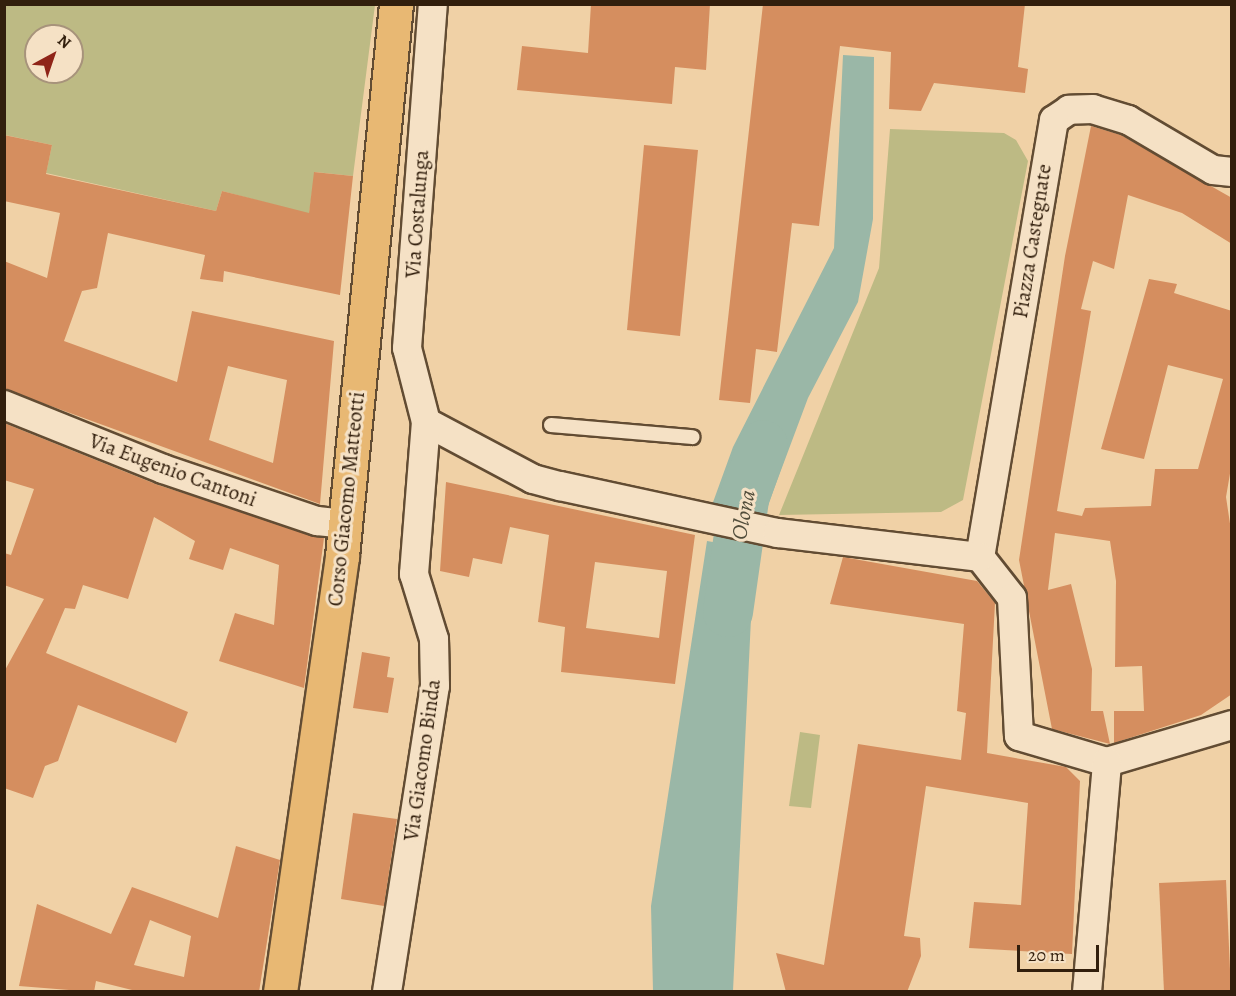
<!DOCTYPE html>
<html>
<head>
<meta charset="utf-8">
<style>
  body { margin:0 }
  #map { position:relative; width:1236px; height:996px; overflow:hidden; background:#f0d1a6; font-family:Alegreya,serif }
  div>[style] { position:absolute }
  [style*='--x'] { left:calc(var(--x)*1px); top:calc(var(--y)*1px); width:calc(var(--w)*1px); rotate:calc(var(--a)*1deg) }
  .green>* { inset:0; background:#bdba84 }
  .water>* { inset:0; background:#9ab7a7 }
  .river>* { height:50px; margin:-25px; padding:0 25px; transform-origin:25px; border-radius:25px; background:#9ab7a7 }
  .building>* { inset:0; background:#d58e5f }
  .roads { filter:drop-shadow(2px 0 #624c33) drop-shadow(-2px 0 #624c33) drop-shadow(0 2px #624c33) drop-shadow(0 -2px #624c33) }
  .service>* { height:14px; margin:-7px; padding:0 7px; transform-origin:7px; border-radius:7px; background:#f5e1c5 }
  .minor>* { height:28px; margin:-14px; padding:0 14px; transform-origin:14px; border-radius:14px; background:#f5e1c5 }
  .primary>* { height:33px; margin:-16.5px; padding:0 16.5px; transform-origin:16.5px; border-radius:16.5px; background:#e8b873 }
  span { translate:-50% -50%; white-space:nowrap; text-align:center; line-height:1.15; -webkit-text-stroke:6px #f5e1c5; paint-order:stroke }
  .street-label { font-size:21px; color:#321f0d }
  .water-label { font-size:22px; color:#514d3b; font-style:italic }
  .frame { position:absolute; inset:0; border:6px solid #321f0d; pointer-events:none }
  .north { position:absolute; left:24px; top:24px; width:60px; height:60px; box-sizing:border-box; background:#f5e1c5; border:2px solid #a7937b; border-radius:50%; rotate:40deg; font-size:16px; font-weight:700; line-height:24px; text-align:center; color:#321f0d }
  .north::after { content:''; display:block; margin:auto; width:21px; height:27px; background:#8f2418; clip-path:polygon(50% 0,100% 100%,50% 72%,0 100%) }
  .scale { position:absolute; left:1017px; top:945px; width:82px; height:27px; box-sizing:border-box; border:3px solid #321f0d; border-top:0; padding-left:8px; font-size:18px; line-height:21px; white-space:nowrap; color:#321f0d; -webkit-text-stroke:4px #f5e1c5; paint-order:stroke }
</style>
</head>
<body>
<div id="map">
  <div class="green">
    <i style="clip-path:polygon(evenodd,5px 5px,375px 5px,353px 176px,315px 172px,309px 214px,222px 191px,216px 211px,46px 173px,52px 145px,5px 135px,5px 5px,36px 36px,72px 36px,72px 72px,36px 72px,36px 36px)"></i>
    <i style="clip-path:polygon(890px 129px,1004px 133px,1016px 140px,1028px 161px,963px 500px,941px 512px,779px 515px,879px 268px)"></i>
    <i style="clip-path:polygon(800px 732px,820px 735px,811px 808px,789px 806px)"></i>
  </div>
  <div class="water">
    <i style="clip-path:polygon(843px 55px,874px 57px,873px 219px,858px 302px,808px 398px,765px 513px,712px 505px,733px 447px,834px 248px)"></i>
    <i style="clip-path:polygon(707px 541px,760px 550px,752px 598px,733px 991px,653px 991px,651px 906px)"></i>
  </div>
  <div class="river">
    <i style="--x:728;--y:612;--w:114;--a:-81.9"></i>
    <i style="--x:744;--y:499;--w:57;--a:-70.6"></i>
  </div>
  <div class="building">
    <i style="clip-path:polygon(591px 4px,710px 4px,706px 70px,675px 67px,672px 104px,517px 90px,522px 46px,588px 53px)"></i>
    <i style="clip-path:polygon(763px 4px,1025px 4px,1018px 67px,1028px 69px,1025px 93px,934px 83px,921px 111px,889px 109px,891px 52px,840px 46px,819px 226px,792px 223px,777px 352px,756px 349px,750px 403px,719px 400px)"></i>
    <i style="clip-path:polygon(1091px 126px,1121px 135px,1232px 198px,1232px 244px,1182px 213px,1128px 195px,1114px 269px,1093px 261px,1081px 309px,1091px 311px,1057px 511px,1082px 516px,1085px 508px,1151px 506px,1155px 469px,1198px 469px,1223px 379px,1168px 365px,1144px 459px,1101px 449px,1149px 279px,1177px 284px,1174px 293px,1232px 311px,1232px 462px,1226px 497px,1232px 537px,1232px 694px,1201px 715px,1114px 743px,1114px 711px,1144px 711px,1142px 666px,1115px 667px,1116px 581px,1110px 541px,1055px 533px,1048px 590px,1071px 584px,1092px 669px,1091px 711px,1103px 711px,1110px 744px,1052px 729px,1019px 560px,1065px 256px)"></i>
    <i style="clip-path:polygon(evenodd,4px 135px,52px 145px,46px 174px,216px 211px,222px 191px,309px 213px,314px 172px,353px 176px,340px 295px,224px 271px,223px 282px,200px 279px,205px 255px,108px 233px,97px 288px,82px 291px,64px 341px,177px 382px,192px 311px,334px 341px,320px 504px,4px 389px,4px 261px,47px 278px,60px 213px,4px 201px,4px 135px,228px 366px,287px 380px,273px 463px,209px 440px,228px 366px)"></i>
    <i style="clip-path:polygon(644px 145px,698px 150px,680px 336px,627px 330px)"></i>
    <i style="clip-path:polygon(4px 423px,158px 485px,324px 538px,304px 688px,219px 661px,235px 613px,274px 625px,279px 565px,230px 548px,223px 570px,189px 559px,195px 541px,154px 517px,128px 599px,83px 585px,75px 609px,65px 608px,46px 653px,188px 712px,176px 743px,78px 705px,58px 761px,45px 766px,33px 798px,4px 788px,4px 672px,44px 599px,4px 585px,4px 553px,11px 555px,34px 489px,4px 480px)"></i>
    <i style="clip-path:polygon(evenodd,446px 482px,695px 535px,675px 684px,561px 672px,565px 627px,538px 622px,549px 535px,510px 527px,502px 564px,473px 558px,469px 577px,440px 571px,446px 482px,595px 562px,667px 571px,659px 638px,586px 628px,595px 562px)"></i>
    <i style="clip-path:polygon(843px 557px,977px 581px,995px 603px,987px 753px,1066px 767px,1080px 781px,1072px 954px,969px 948px,974px 902px,1021px 905px,1028px 803px,926px 786px,904px 936px,920px 938px,921px 956px,907px 992px,786px 992px,776px 953px,824px 965px,858px 744px,961px 760px,966px 713px,957px 711px,964px 624px,830px 604px)"></i>
    <i style="clip-path:polygon(362px 652px,390px 657px,387px 677px,394px 678px,388px 713px,353px 708px)"></i>
    <i style="clip-path:polygon(353px 813px,397px 819px,384px 906px,341px 899px)"></i>
    <i style="clip-path:polygon(evenodd,236px 846px,280px 860px,259px 992px,140px 992px,96px 981px,94px 992px,19px 986px,37px 904px,111px 934px,132px 887px,218px 918px,236px 846px,150px 920px,191px 936px,184px 977px,134px 965px,150px 920px)"></i>
    <i style="clip-path:polygon(1226px 880px,1231px 992px,1164px 992px,1159px 883px)"></i>
  </div>
  <div class="roads">
    <div class="service">
      <i style="--x:551;--y:425;--w:142;--a:4.9"></i>
    </div>
    <div class="minor">
      <i style="--x:1232;--y:172;--w:19;--a:-174"></i>
      <i style="--x:1213;--y:170;--w:99;--a:-149.5"></i>
      <i style="--x:1128;--y:120;--w:37;--a:-163"></i>
      <i style="--x:1093;--y:109;--w:24;--a:178"></i>
      <i style="--x:1069;--y:110;--w:18;--a:146"></i>
      <i style="--x:1054;--y:120;--w:443;--a:99.6"></i>
      <i style="--x:980;--y:557;--w:52;--a:52"></i>
      <i style="--x:1012;--y:598;--w:138;--a:87.1"></i>
      <i style="--x:1019;--y:736;--w:92;--a:16.5"></i>
      <i style="--x:1107;--y:762;--w:130;--a:-16.5"></i>
      <i style="--x:4;--y:405;--w:171;--a:21.9"></i>
      <i style="--x:163;--y:469;--w:163;--a:18.7"></i>
      <i style="--x:317;--y:521;--w:28;--a:6"></i>
      <i style="--x:426;--y:422;--w:121;--a:28"></i>
      <i style="--x:533;--y:479;--w:28;--a:15"></i>
      <i style="--x:560;--y:486;--w:223;--a:12.2"></i>
      <i style="--x:778;--y:533;--w:203;--a:6.8"></i>
      <i style="--x:387;--y:992;--w:310;--a:-81.1"></i>
      <i style="--x:435;--y:686;--w:47;--a:-91.2"></i>
      <i style="--x:434;--y:639;--w:68;--a:-107.1"></i>
      <i style="--x:414;--y:574;--w:152;--a:-85.5"></i>
      <i style="--x:426;--y:422;--w:76;--a:-104.4"></i>
      <i style="--x:407;--y:348;--w:345;--a:-85.7"></i>
      <i style="--x:1087;--y:992;--w:231;--a:-85"></i>
    </div>
    <div class="primary">
      <i style="--x:280;--y:992;--w:440;--a:-81.9"></i>
      <i style="--x:342;--y:556;--w:555;--a:-84.41"></i>
    </div>
  </div>
  <div class="street-label">
    <span style="left:417px;top:214px;rotate:-86deg">Via Costalunga</span>
    <span style="left:1032px;top:241px;rotate:-81deg">Piazza Castegnate</span>
    <span style="left:173px;top:470px;rotate:20deg">Via Eugenio Cantoni</span>
    <span style="left:346px;top:499px;rotate:-84deg">Corso Giacomo Matteotti</span>
    <span style="left:422px;top:760px;rotate:-82deg">Via Giacomo Binda</span>
  </div>
  <div class="water-label">
    <span style="left:744px;top:515px;rotate:-79deg">Olona</span>
  </div>
  <div class="frame"></div>
  <div class="north">N</div>
  <div class="scale">20 m</div>
</div>
</body>
</html>
